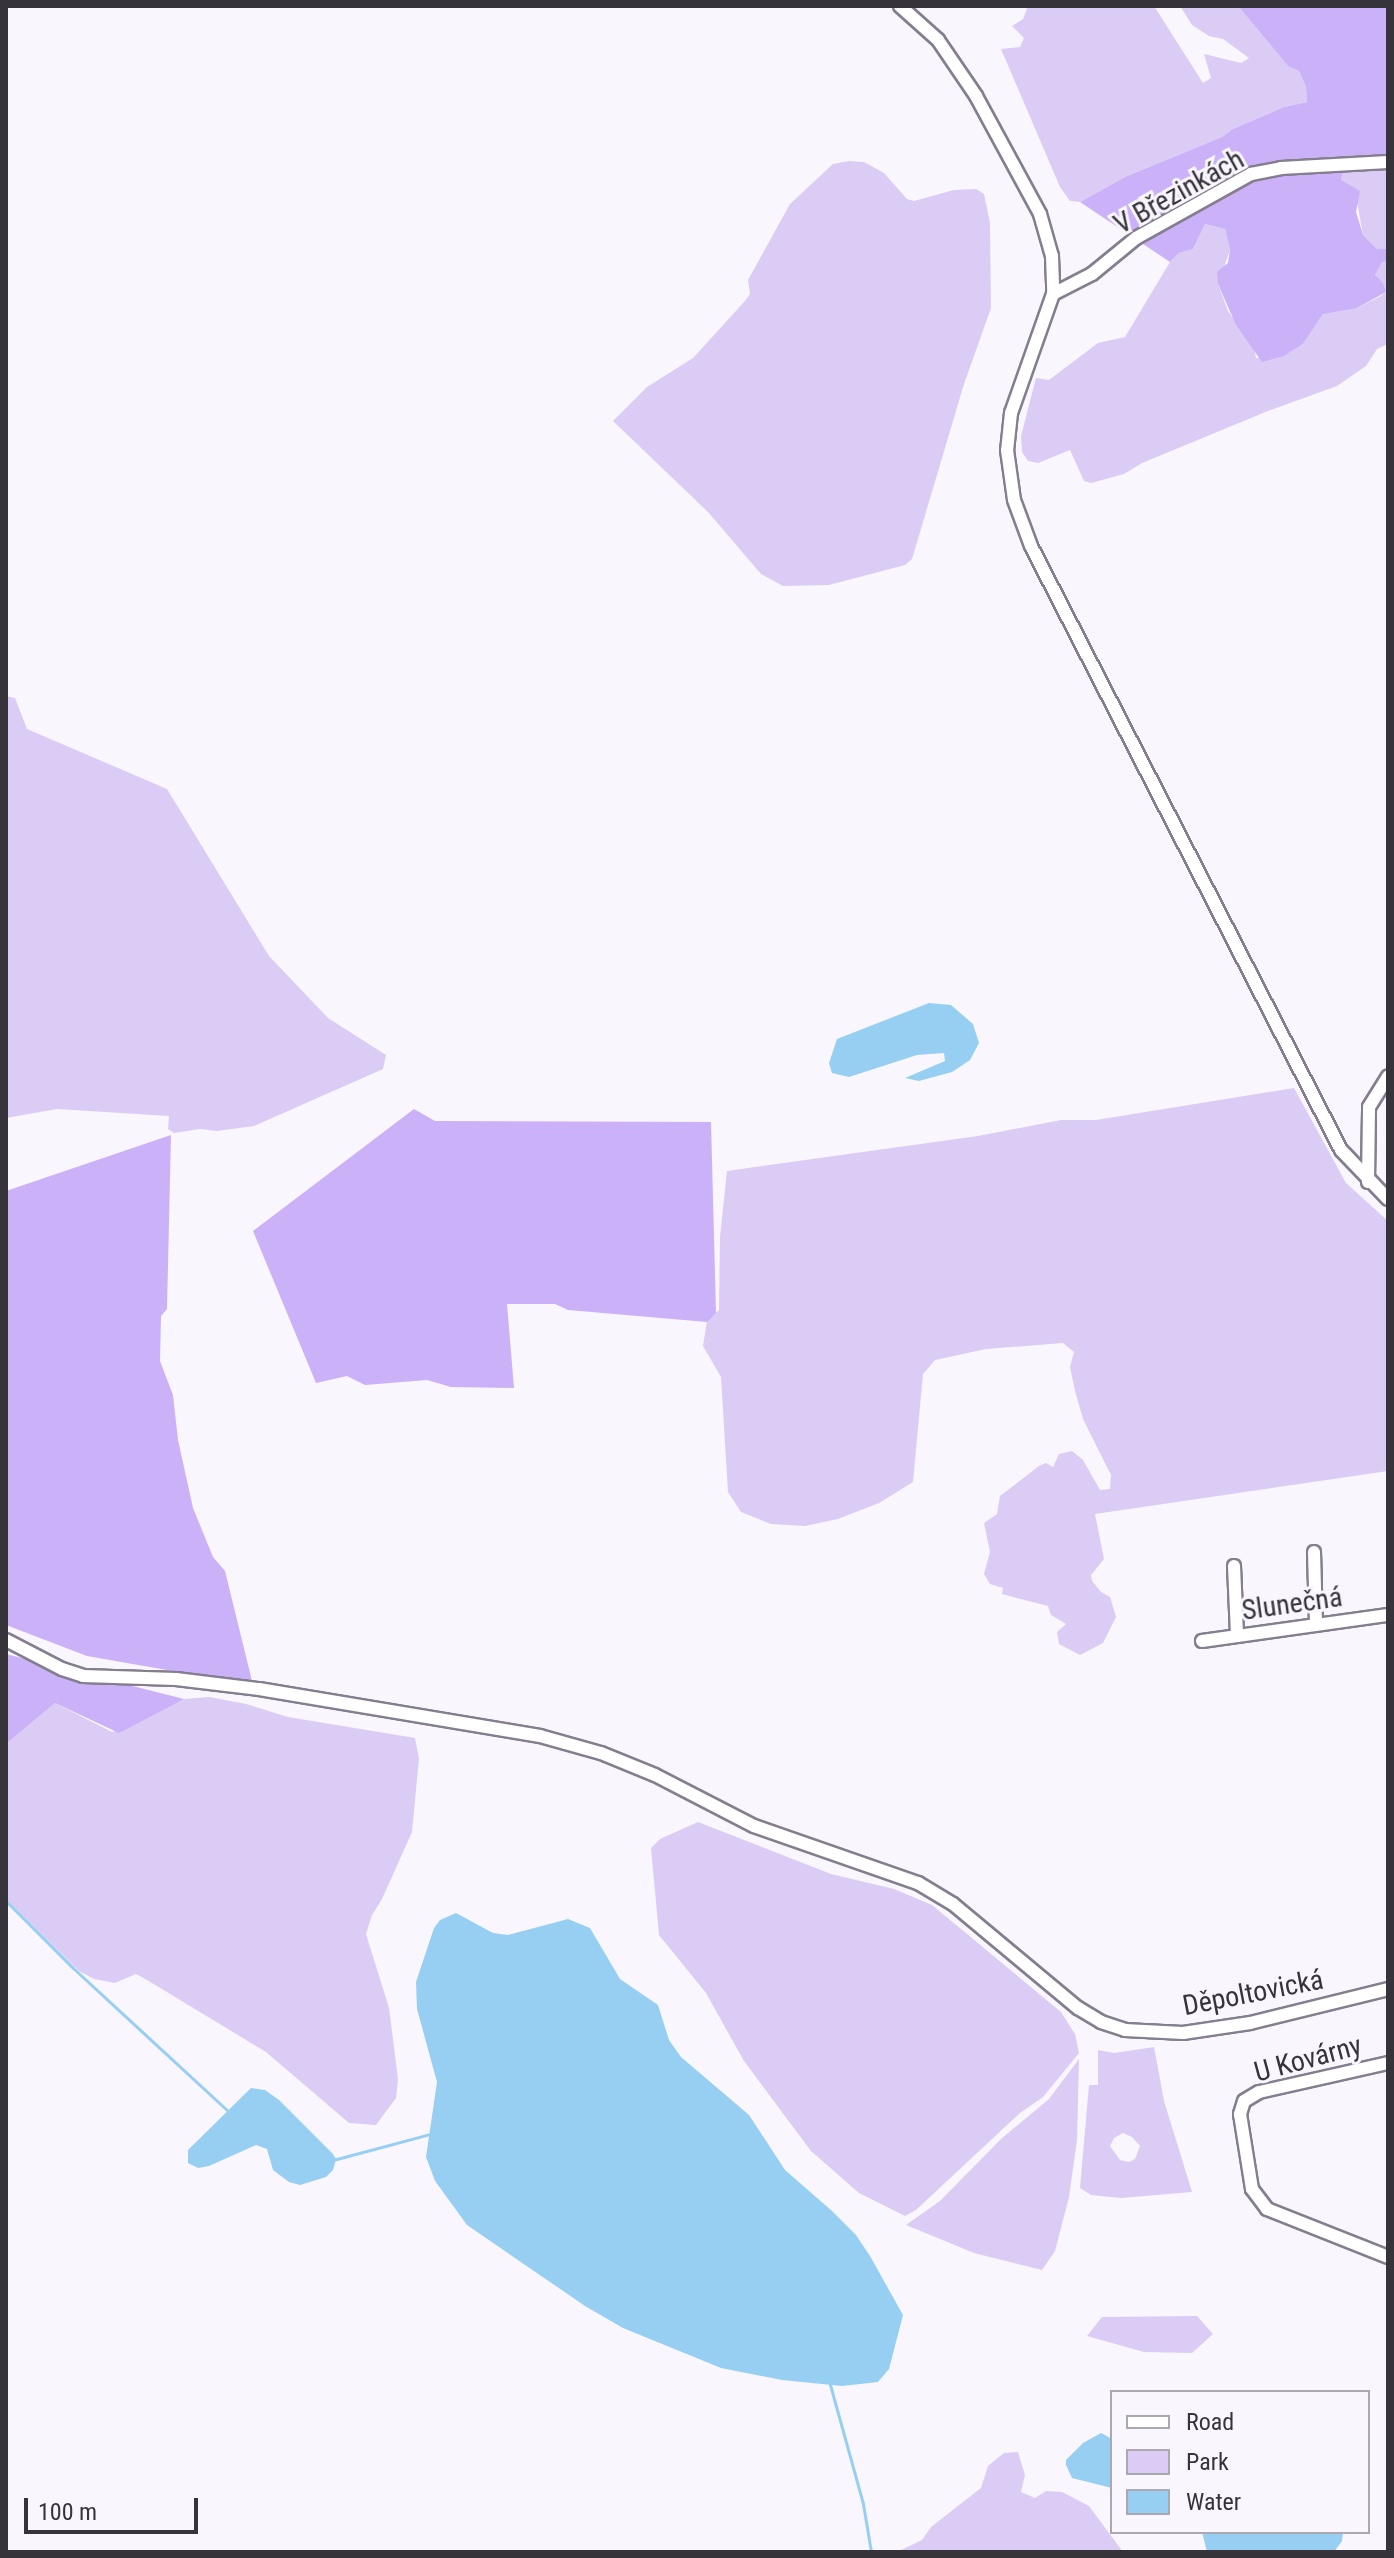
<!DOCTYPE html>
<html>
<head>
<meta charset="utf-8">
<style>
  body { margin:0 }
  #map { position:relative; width:1394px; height:2558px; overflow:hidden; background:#f9f6fe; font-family:"Roboto Condensed",sans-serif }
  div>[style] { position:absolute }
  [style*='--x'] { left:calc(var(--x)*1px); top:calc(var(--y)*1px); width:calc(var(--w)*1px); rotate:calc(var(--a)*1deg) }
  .green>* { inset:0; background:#dbccf5 }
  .forest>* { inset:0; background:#cbb1f7 }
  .water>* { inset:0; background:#97cff2 }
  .stream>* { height:3px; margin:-1.5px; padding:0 1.5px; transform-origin:1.5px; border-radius:1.5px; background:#97cff2 }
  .roads { filter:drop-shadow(2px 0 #847e8f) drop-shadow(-2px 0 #847e8f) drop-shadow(0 2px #847e8f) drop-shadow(0 -2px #847e8f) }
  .minor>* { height:12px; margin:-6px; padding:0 6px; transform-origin:6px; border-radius:6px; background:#fff }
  span { translate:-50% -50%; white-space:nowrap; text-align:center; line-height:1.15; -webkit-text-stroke:6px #f9f6fe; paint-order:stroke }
  .street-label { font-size:28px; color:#36333a }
  .frame { position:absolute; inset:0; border:8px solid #36333a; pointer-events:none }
  .legend { position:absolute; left:1110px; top:2390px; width:260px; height:144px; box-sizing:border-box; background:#f9f6fe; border:2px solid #aba8b0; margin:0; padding:10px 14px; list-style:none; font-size:24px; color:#36333a }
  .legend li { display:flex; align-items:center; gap:16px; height:40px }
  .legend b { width:40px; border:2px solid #aba8b0 }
  .scale { position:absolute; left:24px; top:2498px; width:174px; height:36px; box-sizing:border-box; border:4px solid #36333a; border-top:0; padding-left:10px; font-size:24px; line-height:28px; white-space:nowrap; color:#36333a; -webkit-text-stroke:6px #f9f6fe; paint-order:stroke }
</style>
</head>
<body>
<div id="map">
  <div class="green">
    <i style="clip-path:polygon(1028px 6px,1154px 6px,1203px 83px,1211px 78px,1204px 54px,1241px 63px,1249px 58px,1223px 39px,1209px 36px,1192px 25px,1180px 6px,1238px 6px,1288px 66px,1299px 71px,1306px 87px,1307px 102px,1284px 107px,1233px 129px,1222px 137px,1125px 177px,1080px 202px,1070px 201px,1060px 187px,1001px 49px,1020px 47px,1024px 38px,1012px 26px,1023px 19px)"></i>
    <i style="clip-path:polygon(849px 161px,864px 162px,884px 173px,907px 199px,914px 201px,954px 190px,976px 189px,984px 194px,990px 223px,991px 308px,964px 384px,912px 559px,905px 565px,829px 585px,783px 586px,761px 574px,708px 512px,613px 421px,647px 387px,693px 358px,745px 301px,750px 294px,748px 280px,790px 204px,833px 164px)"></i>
    <i style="clip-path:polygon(1388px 167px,1388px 249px,1377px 249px,1363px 235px,1357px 202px,1341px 180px,1342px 169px)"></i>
    <i style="clip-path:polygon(1205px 224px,1225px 229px,1230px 250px,1218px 284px,1228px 311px,1254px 348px,1256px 358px,1284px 356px,1303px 344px,1323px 314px,1335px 309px,1357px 308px,1381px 296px,1386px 292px,1375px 275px,1382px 261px,1388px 261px,1388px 344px,1377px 349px,1366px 366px,1337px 386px,1268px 411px,1142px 463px,1124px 474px,1091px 483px,1084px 481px,1070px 450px,1038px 463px,1028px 461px,1022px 452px,1021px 436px,1036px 378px,1049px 380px,1098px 343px,1125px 337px,1170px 262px,1179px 253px,1193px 249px)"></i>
    <i style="clip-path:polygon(6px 696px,15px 698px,27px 729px,167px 789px,269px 956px,328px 1018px,386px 1055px,383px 1069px,254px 1126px,217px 1131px,200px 1129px,174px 1133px,168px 1129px,169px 1116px,57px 1109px,6px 1118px)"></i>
    <i style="clip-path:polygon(1294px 1088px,1346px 1183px,1388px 1221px,1388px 1471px,1095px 1514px,1104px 1559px,1091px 1575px,1092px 1581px,1101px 1592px,1110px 1597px,1116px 1617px,1103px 1643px,1080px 1655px,1059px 1644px,1057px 1632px,1066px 1624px,1051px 1615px,1048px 1606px,1002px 1594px,1003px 1588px,990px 1584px,984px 1574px,990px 1552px,984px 1523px,997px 1514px,1000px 1496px,1039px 1466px,1046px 1463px,1053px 1467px,1059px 1454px,1072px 1451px,1083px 1460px,1100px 1490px,1110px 1489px,1111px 1475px,1083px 1419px,1075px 1391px,1070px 1367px,1074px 1352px,1063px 1343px,986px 1349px,935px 1360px,923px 1374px,913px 1482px,879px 1503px,838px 1519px,805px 1526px,771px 1524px,741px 1512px,728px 1492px,721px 1377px,703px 1346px,707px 1321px,719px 1310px,720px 1237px,727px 1171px,978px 1136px,1061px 1120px,1096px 1120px)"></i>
    <i style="clip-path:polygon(209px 1697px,246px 1704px,288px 1717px,415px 1738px,419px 1758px,412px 1832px,382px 1899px,372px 1915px,366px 1934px,389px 2008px,398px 2079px,396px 2098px,376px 2125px,349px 2123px,266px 2052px,147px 1980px,136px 1974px,115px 1983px,94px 1979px,79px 1971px,6px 1899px,6px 1744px,55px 1703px,112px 1732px,184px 1699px)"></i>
    <i style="clip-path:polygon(698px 1822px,831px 1874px,894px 1889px,932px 1905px,1061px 2012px,1075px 2034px,1079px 2053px,1043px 2097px,1020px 2113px,916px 2210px,905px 2216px,859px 2193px,811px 2151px,744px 2061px,706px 1993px,659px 1935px,651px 1848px,660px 1839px)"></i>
    <i style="clip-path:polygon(evenodd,1154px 2047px,1164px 2101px,1192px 2192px,1121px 2198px,1091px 2195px,1080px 2188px,1089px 2085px,1098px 2085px,1098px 2050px,1114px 2053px,1154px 2047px,1123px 2133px,1132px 2137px,1140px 2146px,1135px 2159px,1129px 2162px,1120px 2160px,1110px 2146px,1114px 2138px,1123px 2133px)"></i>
    <i style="clip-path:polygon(1079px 2059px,1077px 2140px,1069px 2197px,1055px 2251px,1042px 2270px,974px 2253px,906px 2225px,940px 2201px,1001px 2139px,1049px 2099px)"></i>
    <i style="clip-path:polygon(1197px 2316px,1213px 2334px,1192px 2353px,1144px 2352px,1087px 2336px,1102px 2317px)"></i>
    <i style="clip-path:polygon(1018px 2452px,1025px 2475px,1021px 2492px,1035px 2498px,1046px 2491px,1062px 2492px,1089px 2506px,1123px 2552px,897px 2552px,922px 2540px,931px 2527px,981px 2488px,988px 2466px,1004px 2453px)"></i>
  </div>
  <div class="forest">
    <i style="clip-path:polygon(1238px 6px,1388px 6px,1388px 167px,1343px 169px,1341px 180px,1360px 191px,1356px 212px,1363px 235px,1377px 249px,1388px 249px,1388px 261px,1382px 262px,1375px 275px,1383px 283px,1386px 292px,1357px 308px,1323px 314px,1303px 344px,1284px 356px,1262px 362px,1236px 325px,1218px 284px,1217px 272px,1228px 263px,1230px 250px,1225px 229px,1205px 224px,1193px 249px,1179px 253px,1170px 262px,1080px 202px,1125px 177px,1222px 137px,1233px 129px,1284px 107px,1307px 102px,1306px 87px,1299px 71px,1288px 66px)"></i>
    <i style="clip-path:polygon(414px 1109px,435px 1121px,711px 1122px,716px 1313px,707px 1322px,568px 1310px,555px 1304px,507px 1304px,514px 1388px,451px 1387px,427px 1380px,365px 1385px,347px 1376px,316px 1383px,253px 1231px)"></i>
    <i style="clip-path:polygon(171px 1135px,167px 1309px,161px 1316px,160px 1361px,173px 1395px,178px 1440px,193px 1508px,213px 1557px,225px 1571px,253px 1685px,87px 1656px,6px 1625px,6px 1191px)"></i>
    <i style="clip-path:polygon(6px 1654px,184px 1699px,119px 1733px,55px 1703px,6px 1744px)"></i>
  </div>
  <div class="water">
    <i style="clip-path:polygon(929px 1003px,951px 1005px,973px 1024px,979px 1043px,970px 1060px,952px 1072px,919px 1081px,905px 1078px,945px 1061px,944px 1053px,917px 1055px,849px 1077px,832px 1073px,829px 1063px,837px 1039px)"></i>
    <i style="clip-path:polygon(456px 1913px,493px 1933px,508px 1935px,568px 1919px,590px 1928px,620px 1979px,658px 2005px,669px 2040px,681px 2057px,749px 2115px,785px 2170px,832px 2211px,856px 2235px,870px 2256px,903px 2315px,889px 2369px,878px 2382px,842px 2386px,782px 2380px,721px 2368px,623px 2328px,585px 2306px,467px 2225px,435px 2181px,426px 2157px,437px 2082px,417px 2009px,416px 1982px,434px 1928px,440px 1920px)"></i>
    <i style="clip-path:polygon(251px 2088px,265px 2090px,279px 2100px,333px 2154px,336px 2159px,333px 2170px,326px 2177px,300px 2185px,289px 2182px,273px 2170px,267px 2149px,256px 2145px,209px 2166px,198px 2168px,188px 2163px,188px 2150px)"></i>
    <i style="clip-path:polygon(1101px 2433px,1112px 2439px,1112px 2488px,1072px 2478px,1066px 2465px,1066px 2460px,1083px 2443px)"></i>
    <i style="clip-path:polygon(1202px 2532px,1343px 2532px,1342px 2541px,1334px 2552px,1207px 2552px)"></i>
  </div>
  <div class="stream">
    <i style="--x:6;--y:1901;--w:95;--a:45"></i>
    <i style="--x:73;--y:1968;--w:209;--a:42.7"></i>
    <i style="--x:333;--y:2160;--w:100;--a:-15"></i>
    <i style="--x:829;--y:2381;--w:128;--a:74.5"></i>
    <i style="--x:863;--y:2504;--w:49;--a:80.5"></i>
  </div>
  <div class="roads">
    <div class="minor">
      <i style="--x:900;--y:6;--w:51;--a:41.8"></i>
      <i style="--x:938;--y:40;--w:68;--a:55.8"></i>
      <i style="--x:976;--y:96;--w:134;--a:61.5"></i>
      <i style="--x:1040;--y:214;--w:44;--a:74.1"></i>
      <i style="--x:1052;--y:256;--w:38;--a:88"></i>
      <i style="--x:1053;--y:294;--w:126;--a:109.4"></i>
      <i style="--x:1011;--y:413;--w:37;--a:96"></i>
      <i style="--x:1007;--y:450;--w:50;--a:82"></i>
      <i style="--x:1014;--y:500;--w:49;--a:69.7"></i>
      <i style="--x:1031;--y:546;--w:679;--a:62.83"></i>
      <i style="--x:1341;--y:1150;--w:68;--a:46.2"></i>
      <i style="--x:1053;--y:294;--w:44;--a:-27.1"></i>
      <i style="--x:1092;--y:274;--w:57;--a:-39.3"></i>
      <i style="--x:1136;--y:238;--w:132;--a:-29.1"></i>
      <i style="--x:1251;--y:174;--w:31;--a:-11"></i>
      <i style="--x:1281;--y:168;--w:107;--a:-3.2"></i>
      <i style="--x:1368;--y:1182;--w:75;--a:-89.2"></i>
      <i style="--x:1369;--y:1107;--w:36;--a:-58"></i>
      <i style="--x:1314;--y:1552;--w:73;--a:88.4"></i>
      <i style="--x:1234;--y:1566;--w:70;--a:87.5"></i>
      <i style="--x:6;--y:1640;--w:63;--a:27.4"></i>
      <i style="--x:62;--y:1669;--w:22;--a:18"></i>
      <i style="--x:83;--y:1676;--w:93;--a:1.8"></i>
      <i style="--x:176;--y:1679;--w:84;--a:6.9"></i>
      <i style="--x:259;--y:1689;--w:285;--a:9.5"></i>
      <i style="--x:540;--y:1736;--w:63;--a:15.6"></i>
      <i style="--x:601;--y:1753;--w:58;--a:22.2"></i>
      <i style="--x:655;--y:1775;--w:111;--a:27.3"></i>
      <i style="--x:754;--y:1826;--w:174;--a:19.2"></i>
      <i style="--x:918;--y:1883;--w:41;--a:31"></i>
      <i style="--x:953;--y:1904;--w:163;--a:39.8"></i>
      <i style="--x:1078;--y:2008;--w:27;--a:31"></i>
      <i style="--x:1101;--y:2022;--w:25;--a:18"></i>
      <i style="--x:1125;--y:2030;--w:58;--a:3"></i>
      <i style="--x:1183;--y:2033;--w:68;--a:-8.5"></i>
      <i style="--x:1250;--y:2023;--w:142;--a:-13.8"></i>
      <i style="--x:1202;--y:1641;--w:188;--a:-8"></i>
      <i style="--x:1388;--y:2063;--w:132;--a:167.3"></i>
      <i style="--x:1259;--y:2092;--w:17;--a:149"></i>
      <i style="--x:1244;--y:2101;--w:14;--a:107"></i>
      <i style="--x:1240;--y:2114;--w:76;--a:80.9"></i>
      <i style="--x:1252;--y:2189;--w:25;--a:53"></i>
      <i style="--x:1267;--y:2209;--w:130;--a:21.6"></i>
    </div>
  </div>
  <div class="street-label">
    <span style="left:1179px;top:192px;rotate:-29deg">V Březinkách</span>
    <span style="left:1292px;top:1604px;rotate:-8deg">Slunečná</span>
    <span style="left:1253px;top:1993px;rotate:-11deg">Děpoltovická</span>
    <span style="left:1308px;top:2059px;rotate:-15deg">U Kovárny</span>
  </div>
  <div class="frame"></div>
  <ul class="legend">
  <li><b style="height:10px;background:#fff"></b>Road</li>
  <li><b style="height:22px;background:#dbccf5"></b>Park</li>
  <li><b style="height:22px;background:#97cff2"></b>Water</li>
  </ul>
  <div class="scale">100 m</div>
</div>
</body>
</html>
